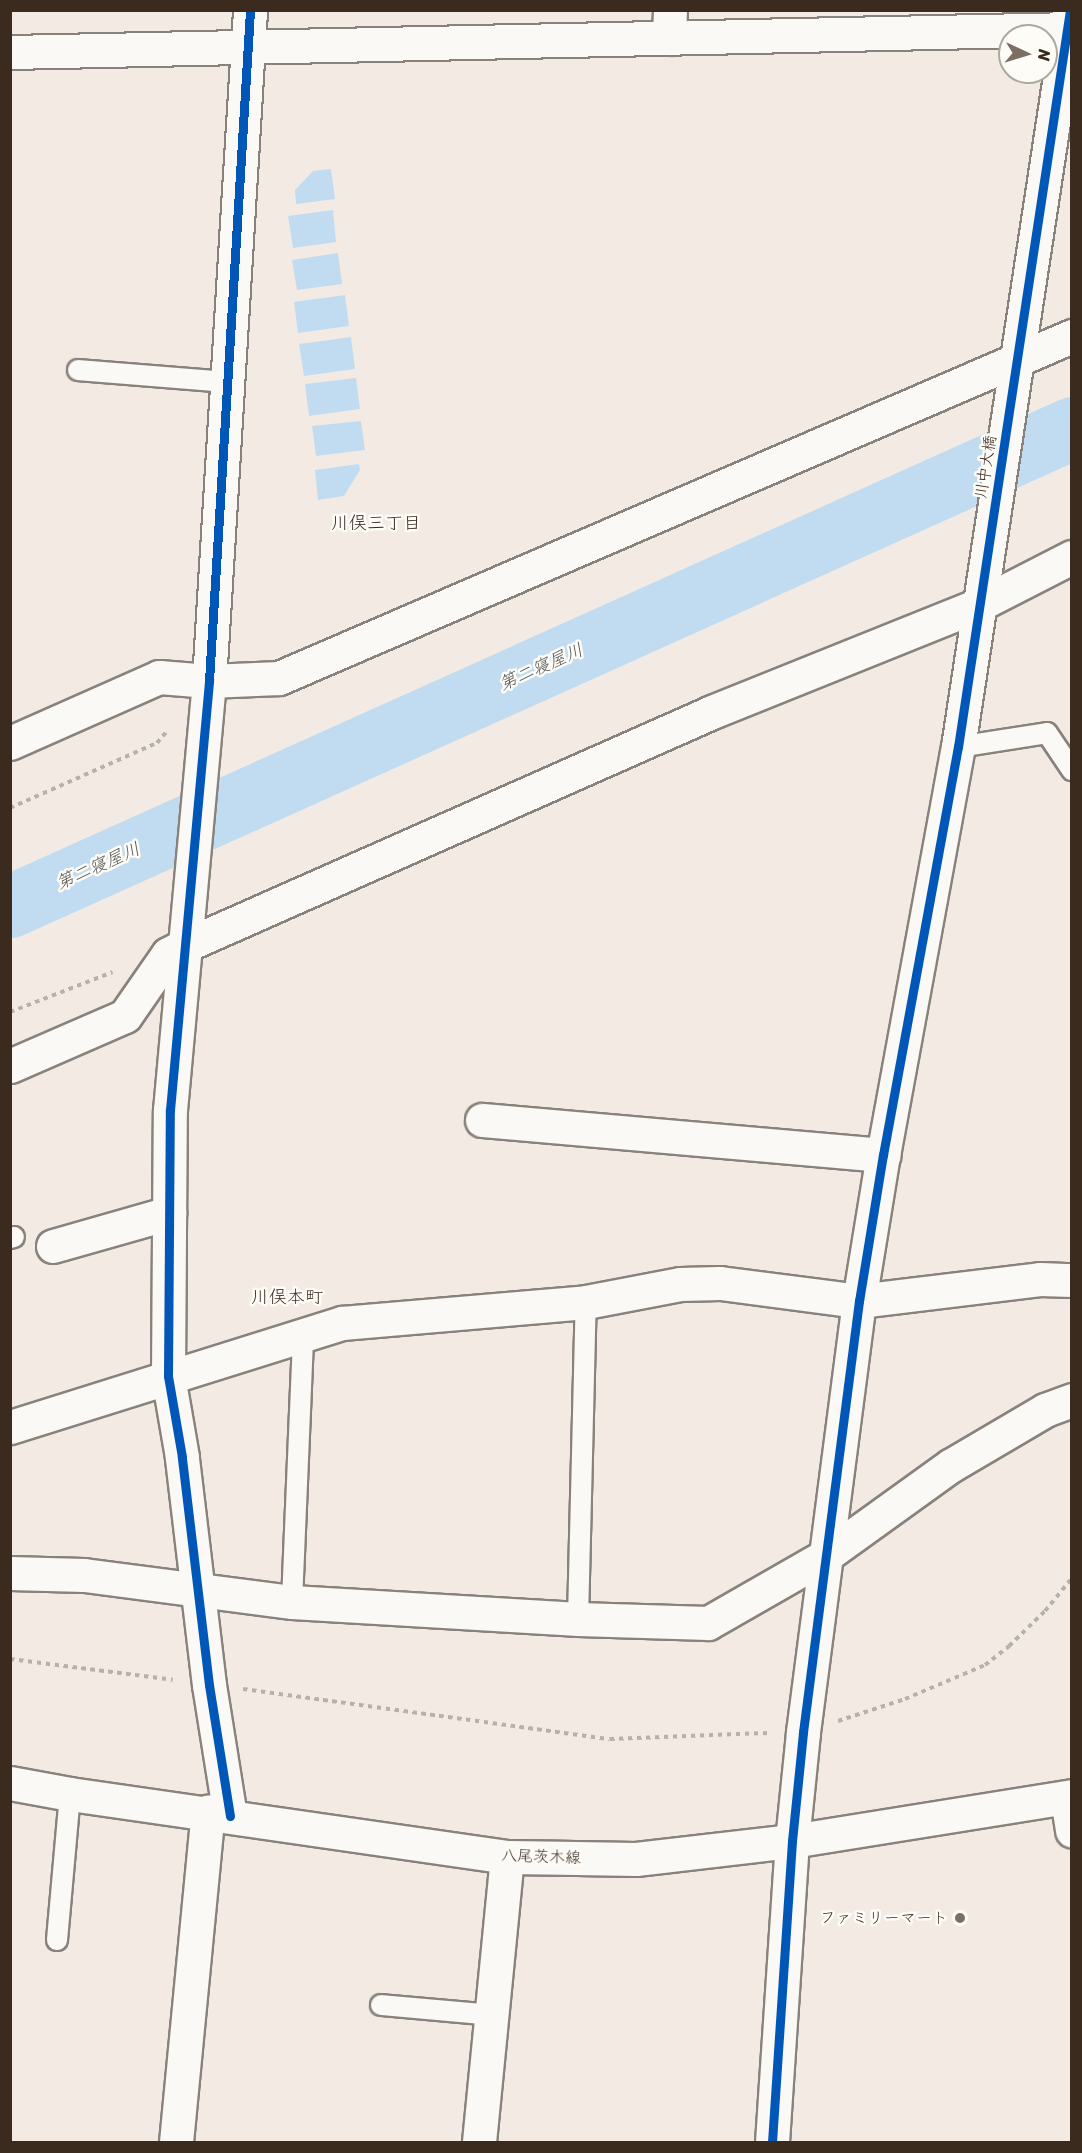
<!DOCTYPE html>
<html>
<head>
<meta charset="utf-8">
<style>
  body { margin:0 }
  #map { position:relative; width:1082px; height:2153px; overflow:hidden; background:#f3ebe3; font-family:Sriracha,"Klee One",sans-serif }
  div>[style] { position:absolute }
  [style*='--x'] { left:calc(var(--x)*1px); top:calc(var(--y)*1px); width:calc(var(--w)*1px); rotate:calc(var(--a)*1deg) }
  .water>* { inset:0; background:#c1dcf0 }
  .river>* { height:63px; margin:-31.5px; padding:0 31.5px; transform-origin:31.5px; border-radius:31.5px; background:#c1dcf0 }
  .path>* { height:4px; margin-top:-2px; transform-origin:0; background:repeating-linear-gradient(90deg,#b5b2ae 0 4.5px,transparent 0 9px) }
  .roads { filter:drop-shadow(2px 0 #89827c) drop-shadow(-2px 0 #89827c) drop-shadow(0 2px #89827c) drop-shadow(0 -2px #89827c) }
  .service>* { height:20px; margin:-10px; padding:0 10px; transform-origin:10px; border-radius:10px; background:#faf9f6 }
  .minor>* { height:33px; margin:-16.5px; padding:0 16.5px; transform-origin:16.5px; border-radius:16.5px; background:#faf9f6 }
  .tertiary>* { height:33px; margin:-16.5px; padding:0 16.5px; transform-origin:16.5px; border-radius:16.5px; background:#faf9f6 }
  .primary>* { height:33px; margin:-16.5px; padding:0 16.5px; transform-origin:16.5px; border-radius:16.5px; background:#faf9f6 }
  .cycleway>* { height:9px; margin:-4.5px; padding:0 4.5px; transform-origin:4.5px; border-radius:4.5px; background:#0057b8 }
  .dots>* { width:16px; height:16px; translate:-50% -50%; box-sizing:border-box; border:3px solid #fdfcf7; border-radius:50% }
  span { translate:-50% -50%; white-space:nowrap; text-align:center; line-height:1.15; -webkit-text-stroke:5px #fdfcf7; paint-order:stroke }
  .street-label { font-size:16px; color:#3b2a1e }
  .poi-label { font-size:16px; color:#3b2a1e }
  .right { translate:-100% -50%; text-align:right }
  .neighbourhood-label { font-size:18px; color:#3b2a1e }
  .water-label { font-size:18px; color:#575554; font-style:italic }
  .frame { position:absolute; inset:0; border:12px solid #3b2a1e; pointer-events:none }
  .north { position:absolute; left:998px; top:24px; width:60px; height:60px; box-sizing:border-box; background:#fdfcf7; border:2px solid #afa8a0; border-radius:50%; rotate:94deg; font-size:16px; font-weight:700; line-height:24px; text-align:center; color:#3b2a1e }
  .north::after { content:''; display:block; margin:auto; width:21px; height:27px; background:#7b6e63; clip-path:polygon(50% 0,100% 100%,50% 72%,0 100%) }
</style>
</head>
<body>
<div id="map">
  <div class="water">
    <i style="clip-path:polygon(331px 169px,335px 199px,296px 204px,295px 190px,313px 171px)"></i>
    <i style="clip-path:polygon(333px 210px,336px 242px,293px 248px,288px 216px)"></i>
    <i style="clip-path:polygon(338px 253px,342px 284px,297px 290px,292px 260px)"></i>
    <i style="clip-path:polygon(345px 295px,349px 326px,298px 333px,294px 302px)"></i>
    <i style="clip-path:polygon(351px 337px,355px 369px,304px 376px,299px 344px)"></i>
    <i style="clip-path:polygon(356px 378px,360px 409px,309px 416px,305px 384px)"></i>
    <i style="clip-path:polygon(361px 421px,365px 450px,316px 456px,312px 426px)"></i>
    <i style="clip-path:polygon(359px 464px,360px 470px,344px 496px,318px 500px,315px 470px)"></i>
  </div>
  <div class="river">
    <i style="--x:10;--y:906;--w:1165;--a:-24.23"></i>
  </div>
  <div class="path">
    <i style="--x:10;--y:808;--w:161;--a:-23.9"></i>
    <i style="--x:157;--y:743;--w:17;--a:-50"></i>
    <i style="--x:10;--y:1012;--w:110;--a:-21.2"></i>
    <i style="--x:10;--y:1659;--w:164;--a:7.3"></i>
    <i style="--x:243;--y:1689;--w:370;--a:7.8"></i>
    <i style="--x:610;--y:1739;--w:159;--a:-2.2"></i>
    <i style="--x:838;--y:1721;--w:71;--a:-18.2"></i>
    <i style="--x:905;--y:1699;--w:87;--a:-23"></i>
    <i style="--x:985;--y:1665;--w:31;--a:-38"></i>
    <i style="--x:1009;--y:1646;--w:50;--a:-44.2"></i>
    <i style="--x:1045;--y:1611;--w:43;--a:-50.7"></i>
  </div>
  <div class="roads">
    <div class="service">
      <i style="--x:78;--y:370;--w:149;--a:4.6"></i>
      <i style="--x:958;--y:747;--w:90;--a:-8.9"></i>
      <i style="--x:1047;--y:733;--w:45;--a:56"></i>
      <i style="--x:10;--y:1238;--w:4;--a:-14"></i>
      <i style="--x:292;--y:1602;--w:267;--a:-87.6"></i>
      <i style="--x:578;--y:1619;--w:317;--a:-88.6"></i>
      <i style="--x:57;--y:1940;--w:147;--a:-84.9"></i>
      <i style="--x:381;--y:2005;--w:111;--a:5.1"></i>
    </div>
    <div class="minor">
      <i style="--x:669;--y:38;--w:28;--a:-88"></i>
      <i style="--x:10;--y:743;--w:163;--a:-23.9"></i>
      <i style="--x:159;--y:677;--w:50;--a:4.6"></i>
      <i style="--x:209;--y:681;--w:70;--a:-2.5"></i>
      <i style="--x:279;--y:678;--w:864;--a:-23.33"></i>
      <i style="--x:10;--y:1066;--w:125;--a:-23.5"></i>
      <i style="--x:125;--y:1016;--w:75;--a:-55.3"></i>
      <i style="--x:168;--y:954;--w:20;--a:-27"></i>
      <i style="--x:186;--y:945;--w:575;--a:-23.89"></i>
      <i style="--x:712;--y:712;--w:289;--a:-21.9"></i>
      <i style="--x:980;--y:604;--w:103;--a:-27.1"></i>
      <i style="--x:482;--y:1120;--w:403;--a:5"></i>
      <i style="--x:53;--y:1246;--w:121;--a:-15.9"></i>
      <i style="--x:10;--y:1427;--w:348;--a:-17.4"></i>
      <i style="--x:342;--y:1323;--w:245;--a:-4.9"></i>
      <i style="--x:586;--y:1302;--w:96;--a:-10.8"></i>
      <i style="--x:680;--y:1284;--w:40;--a:-1.4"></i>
      <i style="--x:720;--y:1283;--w:140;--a:7.4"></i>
      <i style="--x:859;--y:1301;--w:182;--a:-6.9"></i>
      <i style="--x:1040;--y:1279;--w:32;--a:2"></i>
      <i style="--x:10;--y:1573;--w:74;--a:1.5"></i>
      <i style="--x:84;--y:1575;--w:210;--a:7.4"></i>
      <i style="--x:292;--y:1602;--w:287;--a:3.4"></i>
      <i style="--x:578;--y:1619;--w:130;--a:1.8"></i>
      <i style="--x:708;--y:1623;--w:135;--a:-29.8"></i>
      <i style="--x:825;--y:1556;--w:154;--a:-35.8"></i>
      <i style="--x:950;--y:1466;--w:110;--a:-30.5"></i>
      <i style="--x:1045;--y:1410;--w:29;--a:-20"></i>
      <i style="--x:1067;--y:1798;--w:33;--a:81"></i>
      <i style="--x:230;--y:1816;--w:133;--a:-99.1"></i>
      <i style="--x:209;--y:1685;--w:230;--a:-96.8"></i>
      <i style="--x:182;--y:1457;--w:82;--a:-99.8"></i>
      <i style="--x:168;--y:1376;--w:266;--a:-89.6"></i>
      <i style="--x:170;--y:1110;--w:431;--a:-84.8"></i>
      <i style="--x:209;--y:681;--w:672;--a:-86.5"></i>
      <i style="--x:176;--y:2142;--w:332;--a:-84.5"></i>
      <i style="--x:479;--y:2142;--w:286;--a:-84.4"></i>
    </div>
    <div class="tertiary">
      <i style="--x:10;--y:52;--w:1059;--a:-1.24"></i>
      <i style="--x:772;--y:2142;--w:302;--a:-86.2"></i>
      <i style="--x:792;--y:1841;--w:110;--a:-84.2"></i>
      <i style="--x:803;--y:1732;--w:435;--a:-82.6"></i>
      <i style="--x:859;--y:1301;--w:148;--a:-80.7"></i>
      <i style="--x:883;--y:1155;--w:415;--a:-79.6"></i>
      <i style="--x:958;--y:747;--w:745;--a:-81.36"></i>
    </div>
    <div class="primary">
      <i style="--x:10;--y:1783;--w:61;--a:10.4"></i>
      <i style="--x:70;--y:1794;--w:442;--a:8.2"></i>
      <i style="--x:507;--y:1857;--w:129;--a:0.9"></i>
      <i style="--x:636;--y:1859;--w:157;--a:-6.6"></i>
      <i style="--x:792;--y:1841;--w:284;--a:-9.1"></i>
    </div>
  </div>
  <div class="cycleway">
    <i style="--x:230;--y:1816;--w:133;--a:-99.1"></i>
    <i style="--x:209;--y:1685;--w:230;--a:-96.8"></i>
    <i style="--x:182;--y:1457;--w:82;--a:-99.8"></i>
    <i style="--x:168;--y:1376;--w:266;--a:-89.6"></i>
    <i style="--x:170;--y:1110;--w:431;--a:-84.8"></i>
    <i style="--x:209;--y:681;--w:672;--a:-86.5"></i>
    <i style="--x:772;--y:2142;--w:302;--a:-86.2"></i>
    <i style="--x:792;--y:1841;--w:110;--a:-84.2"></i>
    <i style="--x:803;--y:1732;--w:435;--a:-82.6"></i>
    <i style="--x:859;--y:1301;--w:148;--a:-80.7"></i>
    <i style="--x:883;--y:1155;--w:415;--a:-79.6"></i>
    <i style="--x:958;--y:747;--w:745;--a:-81.36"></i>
  </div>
  <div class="dots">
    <i style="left:960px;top:1918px;background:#7b6e63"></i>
  </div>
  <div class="street-label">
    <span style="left:986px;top:467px;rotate:-81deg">川中大橋</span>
    <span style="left:541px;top:1857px;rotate:2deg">八尾茨木線</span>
  </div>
  <div class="poi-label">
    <span class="right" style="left:948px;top:1918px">ファミリーマート</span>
  </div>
  <div class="neighbourhood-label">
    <span style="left:376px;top:523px">川俣三丁目</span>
    <span style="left:287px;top:1297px">川俣本町</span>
  </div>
  <div class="water-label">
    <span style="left:541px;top:667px;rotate:-24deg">第二寝屋川</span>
    <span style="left:98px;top:866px;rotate:-24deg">第二寝屋川</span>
  </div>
  <div class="frame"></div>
  <div class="north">N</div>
</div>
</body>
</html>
